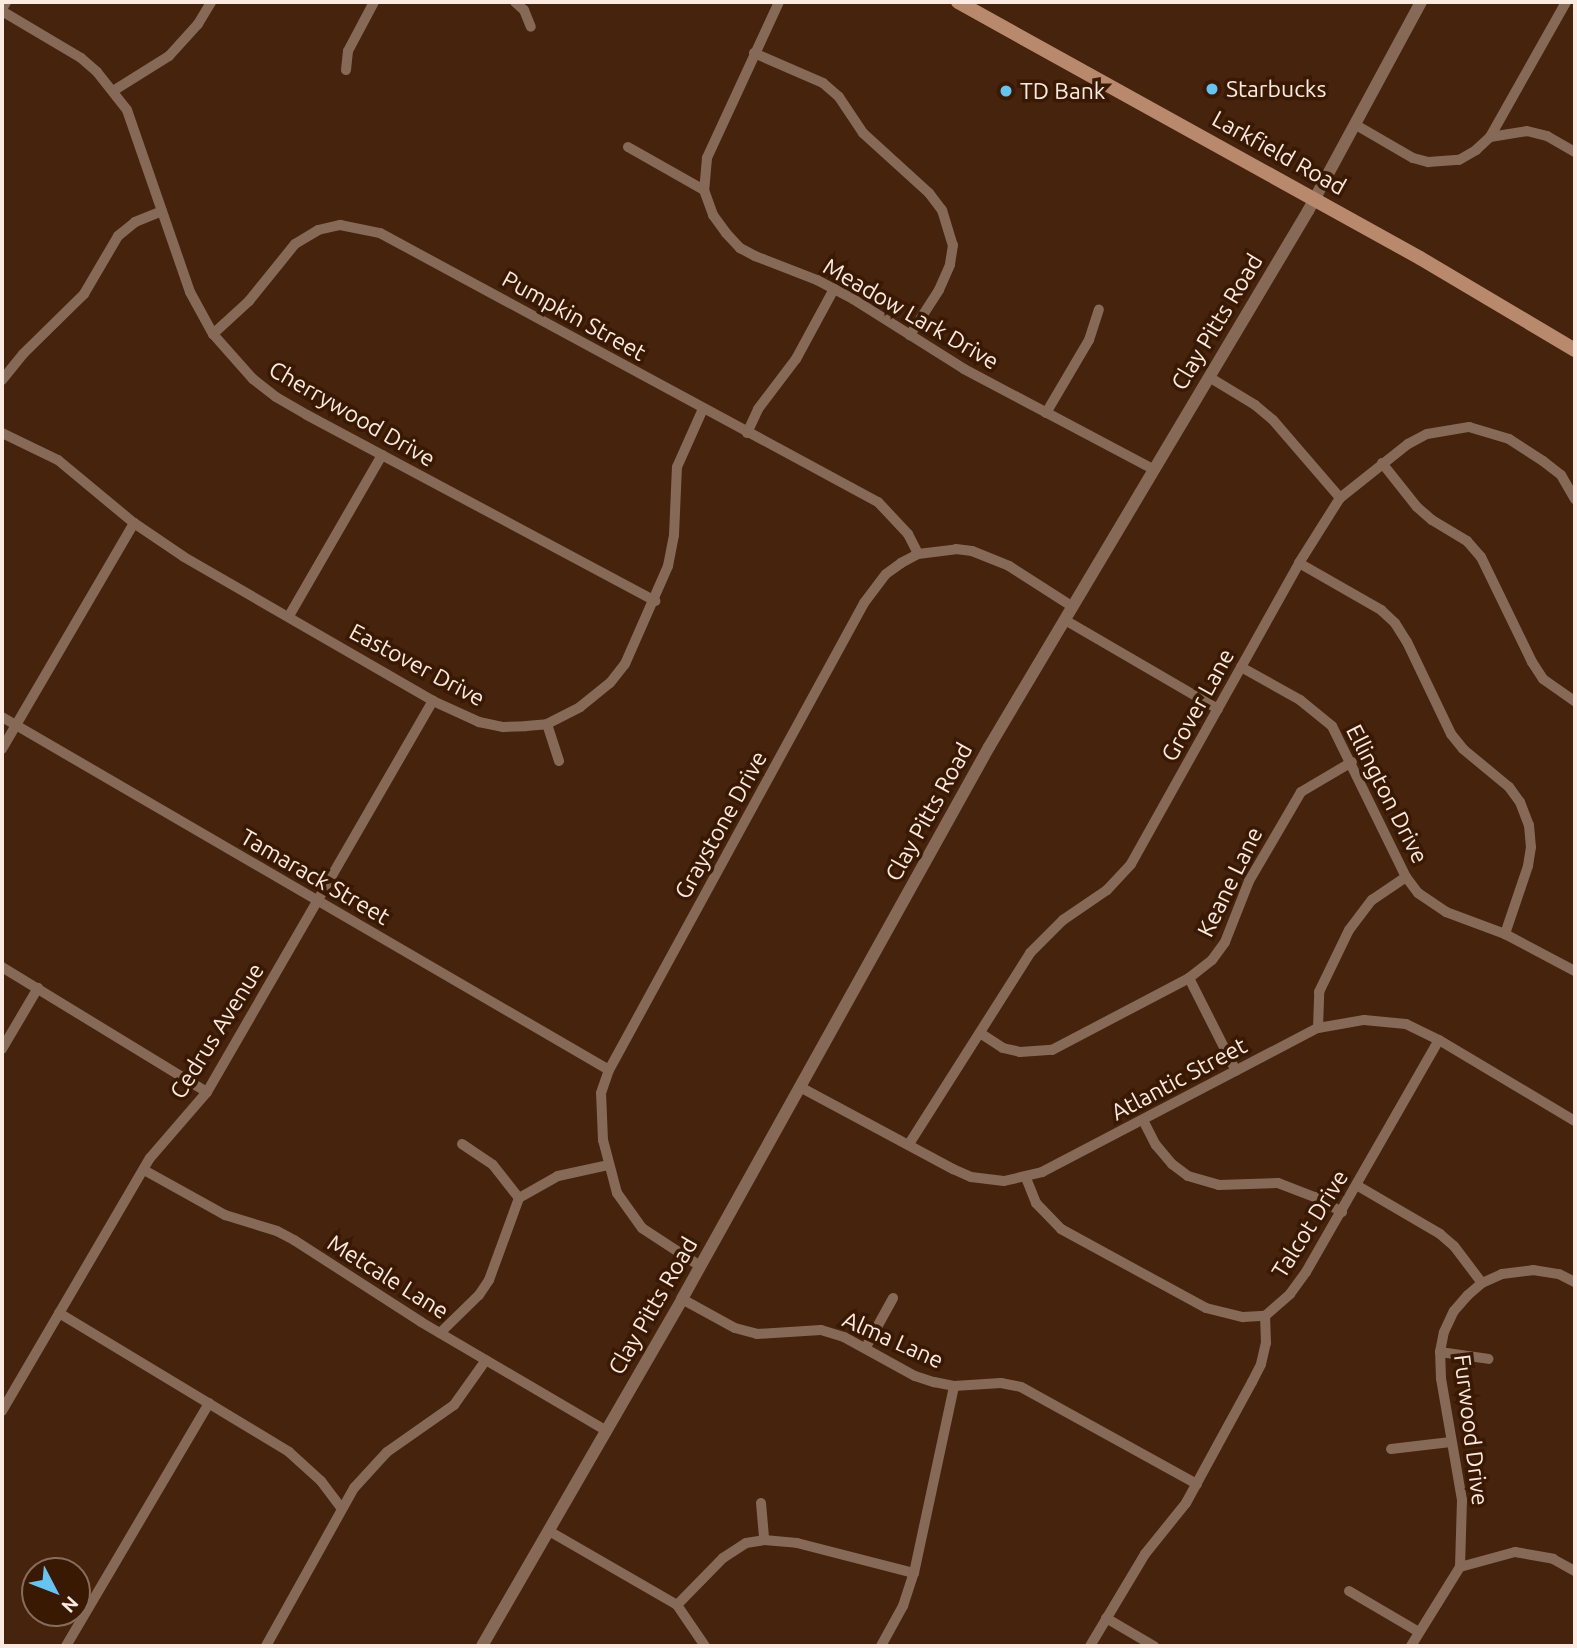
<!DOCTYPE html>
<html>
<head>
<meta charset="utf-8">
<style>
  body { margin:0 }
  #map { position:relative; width:1577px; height:1648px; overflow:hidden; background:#45230d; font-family:Ubuntu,sans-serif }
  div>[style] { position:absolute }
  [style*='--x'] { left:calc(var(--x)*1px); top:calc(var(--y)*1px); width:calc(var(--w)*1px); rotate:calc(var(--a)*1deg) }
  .minor>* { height:10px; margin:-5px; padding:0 5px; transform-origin:5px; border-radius:5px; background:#876958 }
  .tertiary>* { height:12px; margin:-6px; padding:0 6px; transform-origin:6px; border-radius:6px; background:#876958 }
  .secondary>* { height:14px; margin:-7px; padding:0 7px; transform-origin:7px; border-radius:7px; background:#b9896e }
  .dots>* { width:19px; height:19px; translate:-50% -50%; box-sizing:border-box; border:4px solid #3a1903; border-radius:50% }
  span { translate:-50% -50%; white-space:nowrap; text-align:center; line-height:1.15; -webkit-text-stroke:7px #3a1903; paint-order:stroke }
  .poi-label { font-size:23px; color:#faeae1 }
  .left { translate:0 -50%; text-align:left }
  .street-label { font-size:23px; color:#faeae1 }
  .frame { position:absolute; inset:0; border:4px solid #faeae1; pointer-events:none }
  .north { position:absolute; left:21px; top:1557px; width:70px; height:70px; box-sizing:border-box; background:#3a1903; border:2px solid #876d5c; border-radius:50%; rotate:132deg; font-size:19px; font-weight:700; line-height:28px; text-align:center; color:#faeae1 }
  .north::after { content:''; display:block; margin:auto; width:24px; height:32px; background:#67c4f0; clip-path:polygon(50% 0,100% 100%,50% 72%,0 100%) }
</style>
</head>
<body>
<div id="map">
  <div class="minor">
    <i style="--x:515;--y:2;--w:12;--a:42"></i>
    <i style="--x:524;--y:10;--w:18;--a:68"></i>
    <i style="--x:779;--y:2;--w:172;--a:114.8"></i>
    <i style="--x:707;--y:158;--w:32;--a:95"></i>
    <i style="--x:704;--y:190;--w:27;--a:70"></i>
    <i style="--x:713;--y:215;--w:22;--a:54"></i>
    <i style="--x:726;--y:233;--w:21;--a:47"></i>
    <i style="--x:740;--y:248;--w:17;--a:28"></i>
    <i style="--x:755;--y:256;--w:66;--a:21.2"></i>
    <i style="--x:817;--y:280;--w:41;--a:27.8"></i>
    <i style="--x:853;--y:299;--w:131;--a:32.2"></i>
    <i style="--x:964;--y:369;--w:214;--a:27.9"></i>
    <i style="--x:2;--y:11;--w:92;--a:30.7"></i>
    <i style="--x:81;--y:58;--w:21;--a:41"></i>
    <i style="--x:97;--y:72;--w:48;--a:51.7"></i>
    <i style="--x:127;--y:110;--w:193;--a:70.9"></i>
    <i style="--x:190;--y:292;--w:48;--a:61.3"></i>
    <i style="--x:213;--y:334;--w:60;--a:48.4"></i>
    <i style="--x:253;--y:379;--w:29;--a:38"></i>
    <i style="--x:276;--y:397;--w:36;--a:30"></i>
    <i style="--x:307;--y:415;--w:395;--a:28.1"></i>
    <i style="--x:754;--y:53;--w:75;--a:23.5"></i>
    <i style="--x:823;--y:83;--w:21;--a:41"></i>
    <i style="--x:839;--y:97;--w:43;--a:56.3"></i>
    <i style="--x:863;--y:133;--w:89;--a:42.3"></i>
    <i style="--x:929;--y:193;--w:21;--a:53"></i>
    <i style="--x:942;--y:210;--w:37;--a:73"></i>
    <i style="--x:953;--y:245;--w:20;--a:99"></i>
    <i style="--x:950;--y:265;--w:27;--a:114"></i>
    <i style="--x:939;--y:290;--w:54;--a:122.8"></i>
    <i style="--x:346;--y:70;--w:19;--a:-84"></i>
    <i style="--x:348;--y:51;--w:55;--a:-62"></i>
    <i style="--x:113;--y:91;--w:66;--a:-32"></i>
    <i style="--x:169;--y:56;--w:43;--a:-47.8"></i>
    <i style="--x:198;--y:24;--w:26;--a:-59"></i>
    <i style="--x:1356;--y:125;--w:66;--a:30.1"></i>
    <i style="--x:1413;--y:158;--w:16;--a:15"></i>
    <i style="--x:1428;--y:162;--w:31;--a:-4"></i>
    <i style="--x:1459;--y:160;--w:20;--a:-30"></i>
    <i style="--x:1476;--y:150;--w:19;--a:-43"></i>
    <i style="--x:1490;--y:137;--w:155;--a:-60.6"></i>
    <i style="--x:1490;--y:137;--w:37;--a:-9"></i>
    <i style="--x:1527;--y:131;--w:21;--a:14"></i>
    <i style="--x:1547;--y:136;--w:32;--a:30"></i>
    <i style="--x:628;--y:147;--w:87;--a:29.5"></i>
    <i style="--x:213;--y:334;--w:49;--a:-42.5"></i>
    <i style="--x:249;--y:301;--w:73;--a:-51.1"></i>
    <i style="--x:295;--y:244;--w:27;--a:-31"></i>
    <i style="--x:318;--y:230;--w:23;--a:-13"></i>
    <i style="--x:340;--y:225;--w:41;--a:11.3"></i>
    <i style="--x:380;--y:233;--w:566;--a:28.38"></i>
    <i style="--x:878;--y:502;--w:44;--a:46.8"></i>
    <i style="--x:908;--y:534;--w:22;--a:63"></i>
    <i style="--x:1209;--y:377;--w:54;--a:31.3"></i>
    <i style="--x:1255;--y:405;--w:23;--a:40"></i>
    <i style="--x:1273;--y:420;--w:103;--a:49.3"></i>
    <i style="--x:2;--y:380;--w:33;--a:-51"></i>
    <i style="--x:23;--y:354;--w:86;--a:-44.5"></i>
    <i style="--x:84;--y:294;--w:67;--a:-59.6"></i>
    <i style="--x:118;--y:236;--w:22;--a:-39"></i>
    <i style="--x:135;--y:222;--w:29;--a:-22"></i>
    <i style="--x:1046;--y:413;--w:85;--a:-59.5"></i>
    <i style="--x:1089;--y:340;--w:32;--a:-72"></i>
    <i style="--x:2;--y:433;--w:62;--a:25.7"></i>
    <i style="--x:58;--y:460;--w:99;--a:39.7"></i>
    <i style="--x:134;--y:523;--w:60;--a:34.2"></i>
    <i style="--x:184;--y:557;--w:288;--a:30"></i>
    <i style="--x:433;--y:701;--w:51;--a:24.5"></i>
    <i style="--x:479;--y:722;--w:25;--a:12"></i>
    <i style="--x:503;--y:727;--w:23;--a:-2"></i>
    <i style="--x:526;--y:726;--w:21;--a:-5"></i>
    <i style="--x:547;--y:724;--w:37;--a:-27"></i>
    <i style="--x:580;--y:707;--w:38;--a:-39"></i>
    <i style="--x:610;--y:683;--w:24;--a:-52"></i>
    <i style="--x:625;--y:664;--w:107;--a:-66.3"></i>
    <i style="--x:668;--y:566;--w:32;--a:-79"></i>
    <i style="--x:674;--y:535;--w:68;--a:-87.5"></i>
    <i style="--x:677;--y:467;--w:64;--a:-65.9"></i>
    <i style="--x:747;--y:433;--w:26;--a:-65"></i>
    <i style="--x:758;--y:409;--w:63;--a:-52.8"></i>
    <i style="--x:796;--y:359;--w:80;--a:-61.5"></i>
    <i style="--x:1382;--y:463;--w:56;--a:51.5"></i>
    <i style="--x:1417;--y:507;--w:20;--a:41"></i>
    <i style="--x:1432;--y:520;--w:41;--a:31"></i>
    <i style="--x:1467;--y:541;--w:21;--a:49"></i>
    <i style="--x:1481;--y:557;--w:117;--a:64.1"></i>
    <i style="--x:1532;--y:662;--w:20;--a:57"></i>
    <i style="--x:1543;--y:679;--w:39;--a:35"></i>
    <i style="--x:1299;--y:563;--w:95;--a:29.8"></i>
    <i style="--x:1381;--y:610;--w:19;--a:43"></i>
    <i style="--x:1395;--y:623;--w:22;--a:58"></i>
    <i style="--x:1407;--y:642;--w:102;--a:64.4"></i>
    <i style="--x:1451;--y:734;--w:19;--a:51"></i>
    <i style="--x:1463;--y:749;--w:60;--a:39.6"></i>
    <i style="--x:1509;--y:787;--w:19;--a:54"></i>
    <i style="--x:1520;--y:802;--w:25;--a:69"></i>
    <i style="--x:1529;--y:825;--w:22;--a:85"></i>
    <i style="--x:1531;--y:847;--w:19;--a:99"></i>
    <i style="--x:1528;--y:866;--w:72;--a:108.7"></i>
    <i style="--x:289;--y:616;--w:186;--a:-60"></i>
    <i style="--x:1065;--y:620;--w:177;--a:30.2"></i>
    <i style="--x:1241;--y:667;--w:68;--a:29.2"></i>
    <i style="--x:1300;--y:700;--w:41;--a:39.1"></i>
    <i style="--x:1332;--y:726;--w:168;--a:63.9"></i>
    <i style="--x:1406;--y:877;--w:20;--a:53"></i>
    <i style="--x:1418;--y:893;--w:34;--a:34"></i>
    <i style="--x:1446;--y:912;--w:63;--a:20.4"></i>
    <i style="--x:1505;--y:934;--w:79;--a:27.9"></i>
    <i style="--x:2;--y:717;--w:702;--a:30.18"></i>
    <i style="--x:547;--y:724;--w:39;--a:72"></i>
    <i style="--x:2;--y:749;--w:262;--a:-59.7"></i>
    <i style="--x:2;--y:967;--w:240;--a:31.4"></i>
    <i style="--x:1189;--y:978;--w:104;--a:63.2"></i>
    <i style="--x:1318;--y:1028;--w:36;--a:-88"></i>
    <i style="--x:1319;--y:992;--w:69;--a:-64.2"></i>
    <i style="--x:1349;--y:930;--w:38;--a:-53"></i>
    <i style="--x:1372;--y:900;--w:41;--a:-34.1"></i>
    <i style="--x:980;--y:1033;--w:27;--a:33"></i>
    <i style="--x:1003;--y:1048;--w:17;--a:13"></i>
    <i style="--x:1020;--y:1052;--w:32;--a:-4"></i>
    <i style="--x:1052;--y:1050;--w:155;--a:-27.7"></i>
    <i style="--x:1189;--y:978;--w:29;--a:-38"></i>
    <i style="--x:1212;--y:960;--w:22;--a:-54"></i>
    <i style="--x:1225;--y:942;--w:66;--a:-68.5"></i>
    <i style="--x:1249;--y:881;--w:103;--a:-59.7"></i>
    <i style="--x:1301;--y:792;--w:59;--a:-30.5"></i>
    <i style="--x:2;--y:1049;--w:71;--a:-59.5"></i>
    <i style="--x:800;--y:1087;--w:174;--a:28.2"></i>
    <i style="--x:953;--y:1169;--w:20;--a:24"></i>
    <i style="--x:971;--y:1177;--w:33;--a:7"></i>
    <i style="--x:1004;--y:1181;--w:39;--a:-13"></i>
    <i style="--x:1042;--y:1172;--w:311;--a:-27.6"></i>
    <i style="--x:1318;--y:1028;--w:47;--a:-9.9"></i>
    <i style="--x:1364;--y:1020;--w:42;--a:5.4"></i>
    <i style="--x:1406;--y:1024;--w:37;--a:26"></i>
    <i style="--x:1439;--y:1040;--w:158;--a:30.8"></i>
    <i style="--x:1143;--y:1120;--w:28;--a:63"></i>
    <i style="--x:1156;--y:1145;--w:25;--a:50"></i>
    <i style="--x:1172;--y:1164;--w:20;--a:37"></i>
    <i style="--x:1188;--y:1176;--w:32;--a:16"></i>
    <i style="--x:1219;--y:1185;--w:59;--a:-1.9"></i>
    <i style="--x:1278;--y:1183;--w:40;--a:21"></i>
    <i style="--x:1315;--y:1197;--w:31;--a:29"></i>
    <i style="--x:462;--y:1144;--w:37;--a:34"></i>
    <i style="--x:493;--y:1165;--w:42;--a:51.8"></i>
    <i style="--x:909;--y:1144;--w:226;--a:-57.6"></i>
    <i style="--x:1030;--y:953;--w:47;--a:-45"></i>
    <i style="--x:1063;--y:920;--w:53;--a:-34.3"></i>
    <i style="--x:1107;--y:890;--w:35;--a:-47"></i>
    <i style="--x:1131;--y:864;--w:345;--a:-60.8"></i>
    <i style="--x:1299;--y:563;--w:77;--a:-57.8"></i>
    <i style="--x:1340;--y:498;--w:87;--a:-38.5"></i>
    <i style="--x:1408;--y:444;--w:21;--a:-28"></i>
    <i style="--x:1427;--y:434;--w:43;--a:-9.5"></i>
    <i style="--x:1469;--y:427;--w:42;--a:16.7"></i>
    <i style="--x:1509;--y:439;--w:40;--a:32.9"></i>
    <i style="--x:1543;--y:461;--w:23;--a:38"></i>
    <i style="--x:1561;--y:475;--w:28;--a:60"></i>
    <i style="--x:144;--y:1170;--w:93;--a:29.1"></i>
    <i style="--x:225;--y:1215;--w:54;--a:17.1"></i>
    <i style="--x:277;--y:1231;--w:19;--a:28"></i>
    <i style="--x:294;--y:1240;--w:151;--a:32.8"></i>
    <i style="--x:421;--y:1322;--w:213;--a:30.4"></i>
    <i style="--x:1026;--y:1178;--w:27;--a:68"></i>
    <i style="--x:1036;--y:1203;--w:36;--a:46"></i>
    <i style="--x:1061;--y:1229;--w:165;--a:28.6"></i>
    <i style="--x:1206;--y:1308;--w:38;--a:14"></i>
    <i style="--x:1243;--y:1317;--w:22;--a:-3"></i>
    <i style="--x:1265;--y:1316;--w:33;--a:-41"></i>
    <i style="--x:1290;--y:1294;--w:27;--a:-54"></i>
    <i style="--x:1306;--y:1272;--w:267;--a:-60.2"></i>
    <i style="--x:1358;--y:1186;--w:95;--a:30.3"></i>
    <i style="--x:1440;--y:1234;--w:18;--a:41"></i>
    <i style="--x:1454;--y:1246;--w:46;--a:52.9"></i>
    <i style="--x:700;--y:1266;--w:69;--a:-146.8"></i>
    <i style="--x:642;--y:1228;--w:43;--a:-125.5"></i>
    <i style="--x:617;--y:1193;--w:55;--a:-104.8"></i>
    <i style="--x:603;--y:1140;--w:47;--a:-92.4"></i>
    <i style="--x:601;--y:1093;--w:24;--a:-71"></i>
    <i style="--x:609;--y:1070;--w:532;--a:-61.36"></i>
    <i style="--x:864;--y:603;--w:36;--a:-53"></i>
    <i style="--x:886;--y:574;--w:19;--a:-36"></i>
    <i style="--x:901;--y:563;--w:19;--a:-28"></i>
    <i style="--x:918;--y:554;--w:38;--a:-7"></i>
    <i style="--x:956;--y:549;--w:16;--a:7"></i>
    <i style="--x:972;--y:551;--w:40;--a:22"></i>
    <i style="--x:1009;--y:566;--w:76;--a:32.6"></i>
    <i style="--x:682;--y:1299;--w:60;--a:28.7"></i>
    <i style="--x:735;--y:1328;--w:23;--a:15"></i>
    <i style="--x:757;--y:1334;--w:64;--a:-3.6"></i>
    <i style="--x:821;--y:1330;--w:24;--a:17"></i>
    <i style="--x:844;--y:1337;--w:81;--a:28.8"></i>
    <i style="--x:915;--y:1376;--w:20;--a:18"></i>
    <i style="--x:934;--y:1382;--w:20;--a:11"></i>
    <i style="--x:954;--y:1386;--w:47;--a:-3.7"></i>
    <i style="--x:1001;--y:1383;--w:20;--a:11"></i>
    <i style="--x:1021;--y:1387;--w:201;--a:28.9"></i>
    <i style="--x:59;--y:1313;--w:269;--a:31.1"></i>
    <i style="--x:289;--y:1452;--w:43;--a:42.2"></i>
    <i style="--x:321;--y:1481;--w:34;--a:53"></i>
    <i style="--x:440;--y:1333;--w:54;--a:-44.3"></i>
    <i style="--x:479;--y:1295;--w:18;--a:-56"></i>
    <i style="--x:489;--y:1280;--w:87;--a:-69.9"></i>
    <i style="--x:519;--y:1198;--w:45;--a:-29.4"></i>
    <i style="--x:558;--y:1176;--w:51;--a:-12.4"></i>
    <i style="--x:866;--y:1347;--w:56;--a:-61.1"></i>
    <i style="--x:1440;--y:1352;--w:49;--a:8.1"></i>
    <i style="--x:2;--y:1411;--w:293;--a:-59.7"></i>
    <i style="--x:150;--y:1158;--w:87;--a:-49.2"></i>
    <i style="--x:207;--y:1092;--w:452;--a:-60"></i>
    <i style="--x:1391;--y:1449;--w:60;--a:-6.7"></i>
    <i style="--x:761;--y:1503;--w:37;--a:85"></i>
    <i style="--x:549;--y:1531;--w:148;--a:30"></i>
    <i style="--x:677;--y:1605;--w:50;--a:55.7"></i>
    <i style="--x:1460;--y:1567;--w:67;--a:-88.3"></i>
    <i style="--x:1462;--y:1500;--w:124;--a:-99.8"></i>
    <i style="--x:1441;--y:1378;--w:26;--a:-92"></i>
    <i style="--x:1440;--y:1352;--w:20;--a:-79"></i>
    <i style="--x:1444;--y:1332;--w:23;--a:-65"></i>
    <i style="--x:1454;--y:1311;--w:21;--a:-49"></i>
    <i style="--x:1468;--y:1295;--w:18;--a:-41"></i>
    <i style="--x:1482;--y:1283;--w:22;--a:-24"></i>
    <i style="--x:1502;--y:1274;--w:31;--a:-7"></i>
    <i style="--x:1533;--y:1270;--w:26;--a:9"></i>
    <i style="--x:1559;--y:1274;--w:18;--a:27"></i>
    <i style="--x:1349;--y:1591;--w:81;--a:30.4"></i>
    <i style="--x:677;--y:1605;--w:66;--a:-45.6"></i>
    <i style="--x:723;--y:1558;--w:27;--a:-33"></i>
    <i style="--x:746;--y:1543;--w:18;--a:-9"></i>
    <i style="--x:764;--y:1540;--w:33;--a:5"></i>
    <i style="--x:797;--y:1543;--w:121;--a:14.4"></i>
    <i style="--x:1106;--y:1618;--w:56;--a:30.3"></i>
    <i style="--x:66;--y:1646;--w:282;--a:-59.5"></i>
    <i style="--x:266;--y:1646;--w:181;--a:-60.9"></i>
    <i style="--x:354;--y:1488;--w:49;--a:-47.5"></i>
    <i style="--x:387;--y:1452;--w:82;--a:-35"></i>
    <i style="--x:454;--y:1405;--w:55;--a:-54.6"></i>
    <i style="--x:881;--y:1646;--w:46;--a:-61.2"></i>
    <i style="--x:903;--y:1606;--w:35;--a:-72"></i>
    <i style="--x:914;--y:1573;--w:191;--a:-77.9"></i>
    <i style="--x:1090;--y:1646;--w:107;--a:-59.1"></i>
    <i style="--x:1145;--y:1554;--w:65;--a:-51.2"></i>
    <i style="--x:1186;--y:1503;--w:138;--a:-61.4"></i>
    <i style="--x:1252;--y:1382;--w:20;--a:-63"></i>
    <i style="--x:1261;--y:1364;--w:22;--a:-77"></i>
    <i style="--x:1266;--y:1343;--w:27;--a:-92"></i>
    <i style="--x:1411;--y:1646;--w:93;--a:-58.2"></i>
    <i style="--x:1460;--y:1567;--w:57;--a:-15.3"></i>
    <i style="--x:1515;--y:1552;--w:39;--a:10"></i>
    <i style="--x:1553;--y:1559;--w:25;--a:29"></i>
  </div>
  <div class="tertiary">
    <i style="--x:2;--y:7;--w:6;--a:-59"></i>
    <i style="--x:482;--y:1646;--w:401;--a:-60"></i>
    <i style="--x:682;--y:1299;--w:632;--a:-60.92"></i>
    <i style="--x:989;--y:747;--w:624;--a:-59.24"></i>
    <i style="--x:1308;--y:211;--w:238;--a:-61.6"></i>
  </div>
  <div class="secondary">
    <i style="--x:958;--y:2;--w:528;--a:28.99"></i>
    <i style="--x:1420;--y:258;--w:180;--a:30.7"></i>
  </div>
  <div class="dots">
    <i style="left:1212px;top:89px;background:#67c4f0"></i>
    <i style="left:1006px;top:91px;background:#67c4f0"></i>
  </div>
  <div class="poi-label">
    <span class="left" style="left:1226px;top:89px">Starbucks</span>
    <span class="left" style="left:1020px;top:91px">TD Bank</span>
  </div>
  <div class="street-label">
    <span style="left:1279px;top:153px;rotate:29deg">Larkfield Road</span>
    <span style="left:911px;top:314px;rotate:30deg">Meadow Lark Drive</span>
    <span style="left:574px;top:316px;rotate:29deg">Pumpkin Street</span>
    <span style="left:1217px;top:322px;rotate:-59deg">Clay Pitts Road</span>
    <span style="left:352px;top:414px;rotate:30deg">Cherrywood Drive</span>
    <span style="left:417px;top:665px;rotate:28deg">Eastover Drive</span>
    <span style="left:1198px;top:705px;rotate:-61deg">Grover Lane</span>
    <span style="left:1387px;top:794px;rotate:63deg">Ellington Drive</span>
    <span style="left:929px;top:812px;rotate:-61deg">Clay Pitts Road</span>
    <span style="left:721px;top:825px;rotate:-61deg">Graystone Drive</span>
    <span style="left:315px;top:877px;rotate:30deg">Tamarack Street</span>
    <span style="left:1230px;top:882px;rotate:-64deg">Keane Lane</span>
    <span style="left:217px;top:1031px;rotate:-58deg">Cedrus Avenue</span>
    <span style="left:1179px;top:1079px;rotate:-28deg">Atlantic Street</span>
    <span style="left:1310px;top:1224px;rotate:-58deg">Talcot Drive</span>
    <span style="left:388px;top:1277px;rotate:32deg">Metcale Lane</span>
    <span style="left:653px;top:1306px;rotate:-60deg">Clay Pitts Road</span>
    <span style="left:893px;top:1340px;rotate:24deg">Alma Lane</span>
    <span style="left:1471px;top:1430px;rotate:83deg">Furwood Drive</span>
  </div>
  <div class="frame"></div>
  <div class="north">N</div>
</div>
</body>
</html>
